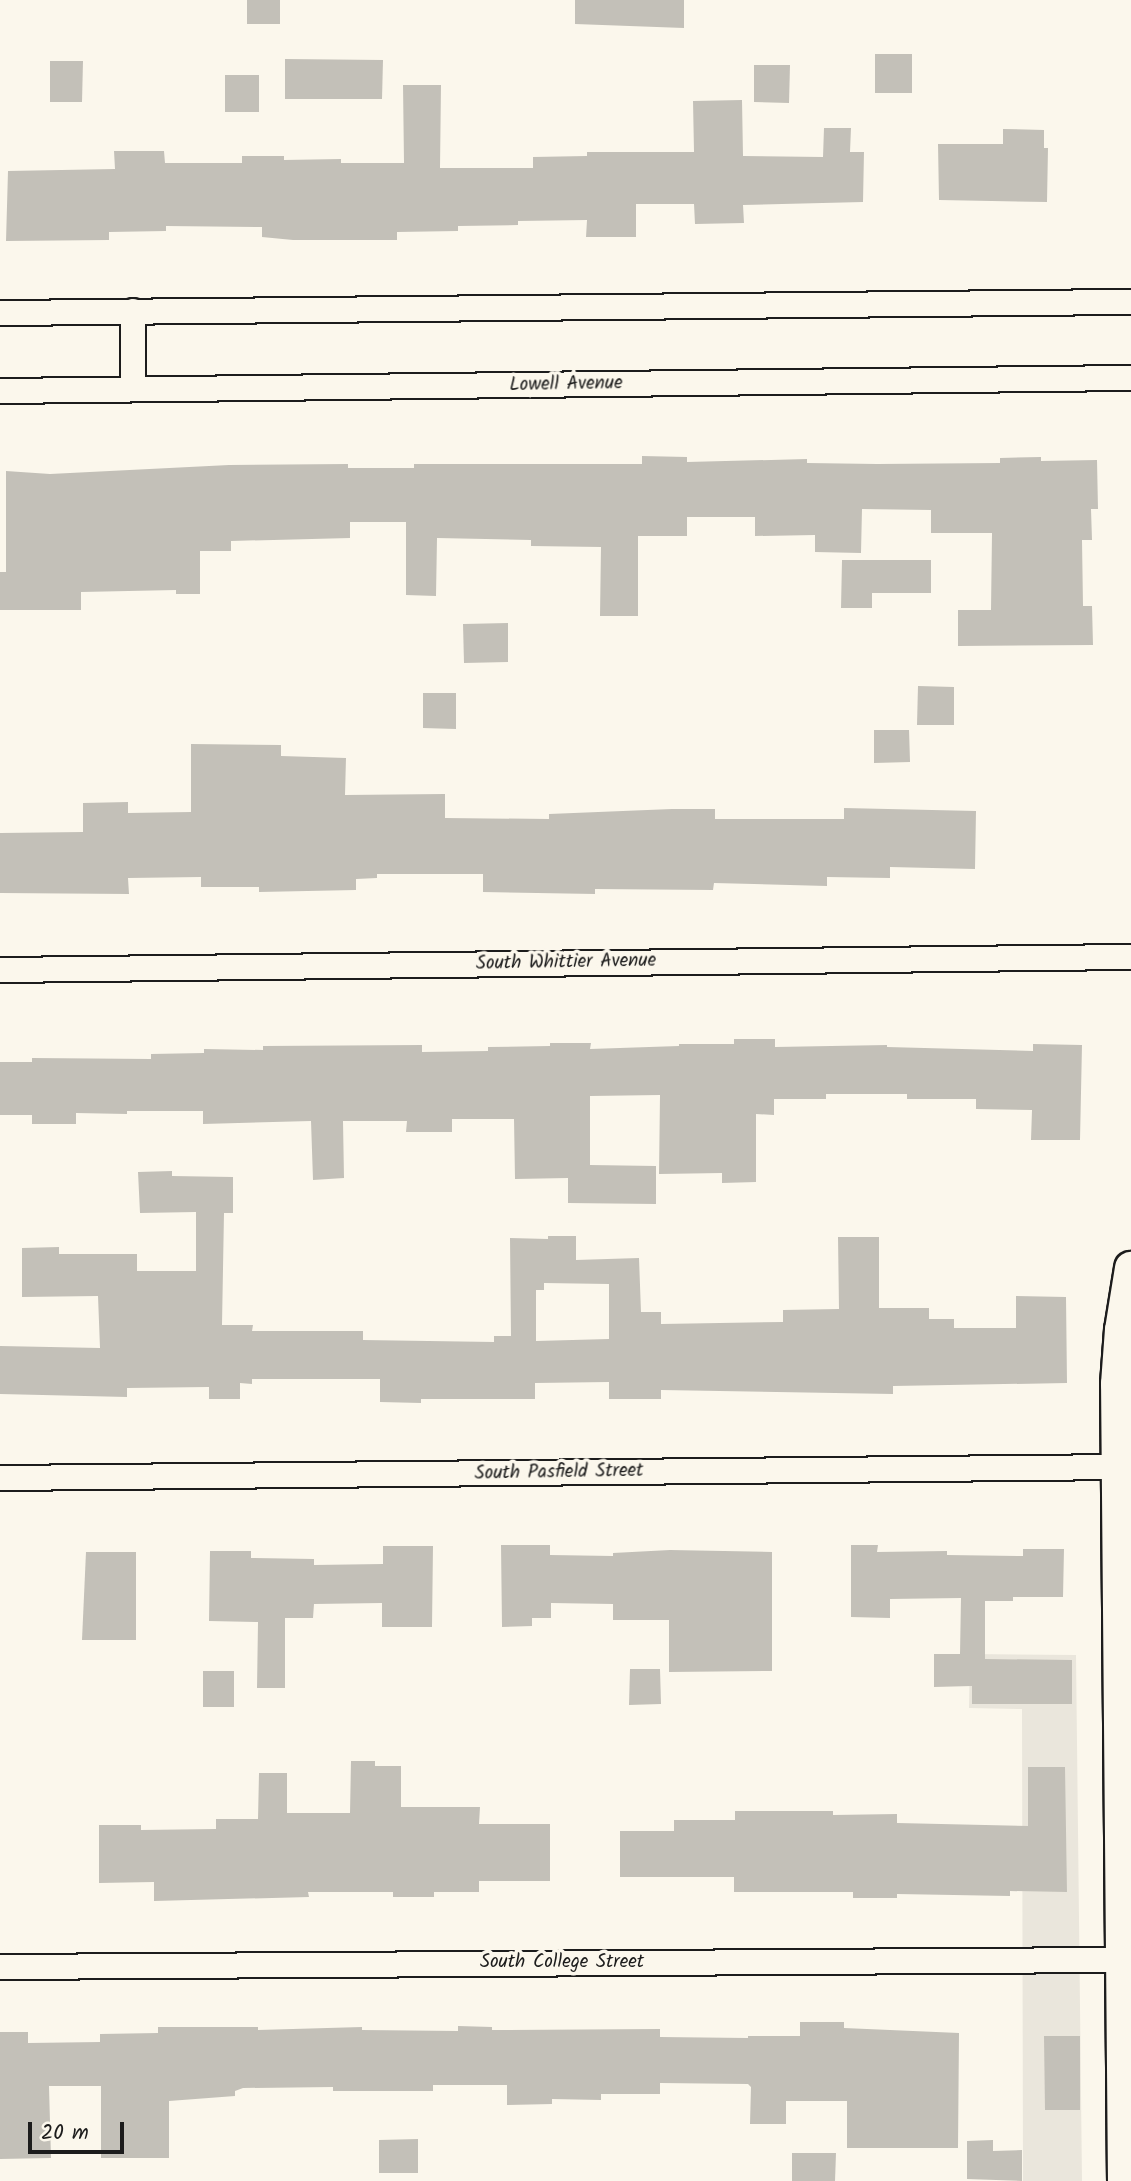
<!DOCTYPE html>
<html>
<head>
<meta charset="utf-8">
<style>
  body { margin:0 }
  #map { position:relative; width:1131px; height:2181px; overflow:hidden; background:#fbf7ec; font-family:Kalam,sans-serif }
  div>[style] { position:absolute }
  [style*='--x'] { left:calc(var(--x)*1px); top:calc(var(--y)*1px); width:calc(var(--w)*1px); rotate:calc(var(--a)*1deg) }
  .built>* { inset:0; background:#eae6dc }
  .building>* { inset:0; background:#c3c0b8 }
  .roads { filter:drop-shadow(2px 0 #1c1c1c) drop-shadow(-2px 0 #1c1c1c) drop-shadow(0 2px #1c1c1c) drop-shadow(0 -2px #1c1c1c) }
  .minor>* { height:24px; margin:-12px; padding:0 12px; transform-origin:12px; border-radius:12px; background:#fbf7ec }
  .tertiary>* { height:32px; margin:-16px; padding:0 16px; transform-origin:16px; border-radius:16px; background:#fbf7ec }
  span { translate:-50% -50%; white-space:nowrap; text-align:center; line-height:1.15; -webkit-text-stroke:7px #fbf7ec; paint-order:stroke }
  .street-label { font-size:19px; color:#1c1c1c }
  .scale { position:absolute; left:28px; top:2122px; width:96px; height:32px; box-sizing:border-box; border:4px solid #1c1c1c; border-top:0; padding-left:9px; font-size:21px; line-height:24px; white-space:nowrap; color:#1c1c1c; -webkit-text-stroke:5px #fbf7ec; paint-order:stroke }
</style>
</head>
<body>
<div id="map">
  <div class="built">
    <i style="clip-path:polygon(970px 1654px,1076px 1655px,1082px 2181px,1023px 2181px,1022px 1709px,969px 1708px)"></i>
  </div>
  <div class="building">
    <i style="clip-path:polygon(247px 0,280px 0,280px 24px,247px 24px)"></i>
    <i style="clip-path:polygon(575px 0,684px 0,684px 28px,575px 24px)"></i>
    <i style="clip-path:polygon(875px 54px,912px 54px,912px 93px,875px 93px)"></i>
    <i style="clip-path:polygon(285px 59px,383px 60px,382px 99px,285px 99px)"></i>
    <i style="clip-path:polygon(50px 61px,83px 61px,82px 102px,50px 102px)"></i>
    <i style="clip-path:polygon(754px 65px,790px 65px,789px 103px,754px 102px)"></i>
    <i style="clip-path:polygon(225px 75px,259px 75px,259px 112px,225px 112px)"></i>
    <i style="clip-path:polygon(403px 85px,441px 85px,440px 168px,533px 168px,533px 157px,587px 156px,587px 152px,694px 152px,693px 101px,742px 100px,743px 156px,823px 157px,824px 128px,851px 128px,850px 152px,864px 152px,863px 202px,743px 205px,744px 223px,695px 224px,694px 204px,636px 204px,636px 237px,586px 237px,587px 220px,518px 221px,518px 225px,458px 226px,458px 231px,397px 232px,397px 240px,293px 240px,262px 237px,262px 227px,166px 226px,166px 231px,109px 232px,109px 240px,6px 241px,8px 171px,115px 169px,114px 151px,164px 151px,165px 163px,242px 163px,242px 156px,284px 156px,284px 160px,341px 159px,341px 163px,404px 163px)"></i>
    <i style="clip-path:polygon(1003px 129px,1044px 130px,1044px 148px,1048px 148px,1047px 202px,939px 200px,938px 144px,1003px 144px)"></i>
    <i style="clip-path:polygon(642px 456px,687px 457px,687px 462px,807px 459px,807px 463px,877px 464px,1000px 463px,1000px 458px,1041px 457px,1041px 461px,1097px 460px,1098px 509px,1091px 509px,1092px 540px,1082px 540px,1083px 606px,1092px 606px,1093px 645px,958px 646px,958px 610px,991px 610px,992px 533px,931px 533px,931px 510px,862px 509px,861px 553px,815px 552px,815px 535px,755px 536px,755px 517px,687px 517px,687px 536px,638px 536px,638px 616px,600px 616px,601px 547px,531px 546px,531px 540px,437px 538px,436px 596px,406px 595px,406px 522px,350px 522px,350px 538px,231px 541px,231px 551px,200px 551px,200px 594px,176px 594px,176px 590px,81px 592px,81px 610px,0 610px,0 572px,6px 572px,6px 471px,50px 474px,229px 465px,348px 464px,348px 468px,414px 468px,414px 464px,642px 464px)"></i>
    <i style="clip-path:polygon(842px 560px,931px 560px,931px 593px,872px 593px,872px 608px,841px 608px)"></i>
    <i style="clip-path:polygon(508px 623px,508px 662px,464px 663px,463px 624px)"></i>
    <i style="clip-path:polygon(918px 686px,954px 687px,954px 725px,917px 725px)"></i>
    <i style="clip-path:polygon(423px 693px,456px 693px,456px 729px,423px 728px)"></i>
    <i style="clip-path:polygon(874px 730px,909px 730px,910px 762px,874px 763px)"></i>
    <i style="clip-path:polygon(191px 744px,281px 745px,281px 756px,346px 758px,345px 795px,445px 794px,445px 818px,549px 819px,549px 814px,672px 809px,715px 809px,715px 819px,844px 819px,844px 808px,976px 811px,975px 869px,890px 867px,890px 878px,827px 877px,827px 886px,714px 883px,713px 890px,595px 889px,595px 894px,483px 892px,483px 874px,377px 874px,377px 878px,356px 879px,356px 890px,259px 892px,259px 887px,201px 887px,201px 877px,128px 878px,129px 894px,0 893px,0 833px,83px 832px,83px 803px,128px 802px,128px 813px,191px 812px)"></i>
    <i style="clip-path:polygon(734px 1039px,775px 1039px,775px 1047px,887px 1045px,887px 1047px,1033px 1051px,1033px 1044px,1082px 1045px,1080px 1140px,1031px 1140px,1032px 1110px,976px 1109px,976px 1099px,907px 1099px,907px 1094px,826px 1094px,826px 1099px,774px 1099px,774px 1115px,756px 1114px,756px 1182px,722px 1183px,722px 1173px,659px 1174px,660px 1095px,590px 1096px,590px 1165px,656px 1166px,656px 1204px,568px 1203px,568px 1178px,515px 1179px,514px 1119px,452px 1119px,452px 1132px,406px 1132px,407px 1121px,343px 1121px,344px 1178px,313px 1180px,311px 1121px,203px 1124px,203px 1111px,127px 1111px,127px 1114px,76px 1113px,76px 1124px,32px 1124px,32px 1115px,0 1115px,0 1062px,32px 1062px,32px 1058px,151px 1059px,151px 1054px,204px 1053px,204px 1049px,263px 1050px,263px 1046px,422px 1045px,422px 1052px,488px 1051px,488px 1047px,550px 1046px,550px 1043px,591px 1043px,590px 1049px,679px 1046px,679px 1044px,734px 1044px)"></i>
    <i style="clip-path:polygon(evenodd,172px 1171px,172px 1176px,233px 1177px,233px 1213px,224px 1213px,222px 1325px,253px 1325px,252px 1331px,363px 1331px,363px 1340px,494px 1342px,494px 1336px,511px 1336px,510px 1238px,548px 1239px,548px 1236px,576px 1236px,576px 1260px,639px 1258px,641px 1312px,661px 1312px,661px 1324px,783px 1322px,783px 1310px,839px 1309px,838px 1237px,879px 1237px,879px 1308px,929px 1308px,929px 1319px,954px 1319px,954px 1328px,1016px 1328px,1016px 1296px,1066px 1297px,1067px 1383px,893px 1386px,893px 1394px,661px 1390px,661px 1399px,609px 1399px,609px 1382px,535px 1383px,535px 1399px,421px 1399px,421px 1403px,380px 1402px,380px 1379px,252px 1379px,252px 1384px,240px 1383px,240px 1399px,209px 1399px,209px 1387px,127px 1388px,127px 1397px,0 1394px,0 1346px,100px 1348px,98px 1296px,22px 1297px,22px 1248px,59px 1247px,59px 1254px,137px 1254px,137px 1271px,196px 1271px,196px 1212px,140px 1213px,138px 1172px,172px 1171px,544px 1283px,609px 1284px,609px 1339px,536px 1341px,536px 1290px,544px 1290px,544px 1283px)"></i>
    <i style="clip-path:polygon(501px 1545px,550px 1545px,550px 1555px,613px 1556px,613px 1553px,670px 1550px,772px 1552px,772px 1671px,669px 1672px,669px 1620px,613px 1620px,613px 1604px,551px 1603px,551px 1618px,532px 1618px,532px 1626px,502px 1627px)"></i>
    <i style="clip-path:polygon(851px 1545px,878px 1545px,877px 1552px,947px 1551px,947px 1555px,1023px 1556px,1023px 1549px,1064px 1549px,1063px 1597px,1013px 1597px,1013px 1601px,985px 1601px,985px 1659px,1072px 1660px,1072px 1704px,972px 1704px,972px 1686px,934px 1687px,934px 1654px,960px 1654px,961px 1598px,890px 1599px,890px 1618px,851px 1617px)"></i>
    <i style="clip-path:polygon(383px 1546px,433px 1546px,432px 1627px,382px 1627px,382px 1603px,314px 1604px,313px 1618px,285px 1618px,285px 1688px,257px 1688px,258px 1622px,209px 1621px,210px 1551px,251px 1551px,251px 1558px,314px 1559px,314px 1565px,383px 1564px)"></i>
    <i style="clip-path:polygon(86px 1552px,136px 1552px,136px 1640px,82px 1640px)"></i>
    <i style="clip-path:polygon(630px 1669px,660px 1669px,661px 1704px,629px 1705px)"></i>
    <i style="clip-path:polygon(203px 1671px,234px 1671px,234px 1707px,203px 1707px)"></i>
    <i style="clip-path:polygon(351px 1761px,375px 1761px,375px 1766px,401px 1766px,401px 1807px,480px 1807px,479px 1824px,550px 1824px,550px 1881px,479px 1881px,479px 1892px,434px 1892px,434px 1897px,393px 1897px,393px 1892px,308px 1892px,309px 1897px,154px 1901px,154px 1882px,99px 1883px,99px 1825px,141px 1825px,141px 1830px,216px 1829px,216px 1819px,258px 1819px,259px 1773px,287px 1773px,287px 1813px,350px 1813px)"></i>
    <i style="clip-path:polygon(1028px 1767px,1065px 1767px,1067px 1892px,1010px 1891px,1010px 1896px,897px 1894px,897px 1898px,853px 1898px,853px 1892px,734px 1892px,734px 1877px,620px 1877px,620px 1831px,674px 1831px,674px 1820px,735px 1820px,735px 1811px,833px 1811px,833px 1815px,897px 1814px,897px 1823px,1028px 1826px)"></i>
    <i style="clip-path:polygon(800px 2022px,844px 2022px,844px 2028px,959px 2033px,958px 2148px,847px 2148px,847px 2101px,786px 2101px,786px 2124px,750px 2124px,751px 2087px,748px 2084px,660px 2083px,660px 2094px,601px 2094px,601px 2100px,552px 2099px,552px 2104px,507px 2105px,507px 2085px,433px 2085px,433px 2091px,333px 2091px,333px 2087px,243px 2088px,235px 2091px,235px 2096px,169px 2101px,169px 2158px,101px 2158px,101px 2086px,49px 2086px,51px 2158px,0 2159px,0 2032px,28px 2032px,28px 2043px,100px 2042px,100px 2034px,158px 2033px,158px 2027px,258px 2027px,258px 2030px,362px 2027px,362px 2030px,458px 2031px,458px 2026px,492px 2027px,492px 2030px,660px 2029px,660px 2037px,748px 2038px,748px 2036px,800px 2036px)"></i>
    <i style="clip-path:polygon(1044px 2036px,1080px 2036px,1080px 2110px,1045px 2110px)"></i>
    <i style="clip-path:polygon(418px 2139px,418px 2173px,379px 2173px,379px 2140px)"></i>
    <i style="clip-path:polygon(993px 2140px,993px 2151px,1022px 2150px,1022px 2181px,967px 2179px,967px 2141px)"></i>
    <i style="clip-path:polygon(792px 2153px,836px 2153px,835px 2181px,792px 2181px)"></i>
  </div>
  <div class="roads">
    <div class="minor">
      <i style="--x:0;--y:313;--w:1131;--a:-0.56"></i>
      <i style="--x:133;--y:389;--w:78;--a:-90"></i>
      <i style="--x:0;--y:391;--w:1131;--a:-0.66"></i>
      <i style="--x:0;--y:970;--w:1131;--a:-0.66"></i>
      <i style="--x:0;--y:1478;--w:1117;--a:-0.56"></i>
      <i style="--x:0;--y:1967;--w:1123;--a:-0.36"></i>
    </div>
    <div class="tertiary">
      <i style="--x:1124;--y:2181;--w:797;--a:-90.5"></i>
      <i style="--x:1117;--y:1384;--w:54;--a:-85.8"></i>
      <i style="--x:1121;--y:1330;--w:63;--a:-80.8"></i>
    </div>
  </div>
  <div class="street-label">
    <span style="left:566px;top:385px;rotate:-1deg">Lowell Avenue</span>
    <span style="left:566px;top:963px;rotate:-1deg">South Whittier Avenue</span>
    <span style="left:559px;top:1473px;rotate:-1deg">South Pasfield Street</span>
    <span style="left:562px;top:1963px">South College Street</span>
  </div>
  <div class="scale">20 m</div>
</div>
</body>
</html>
